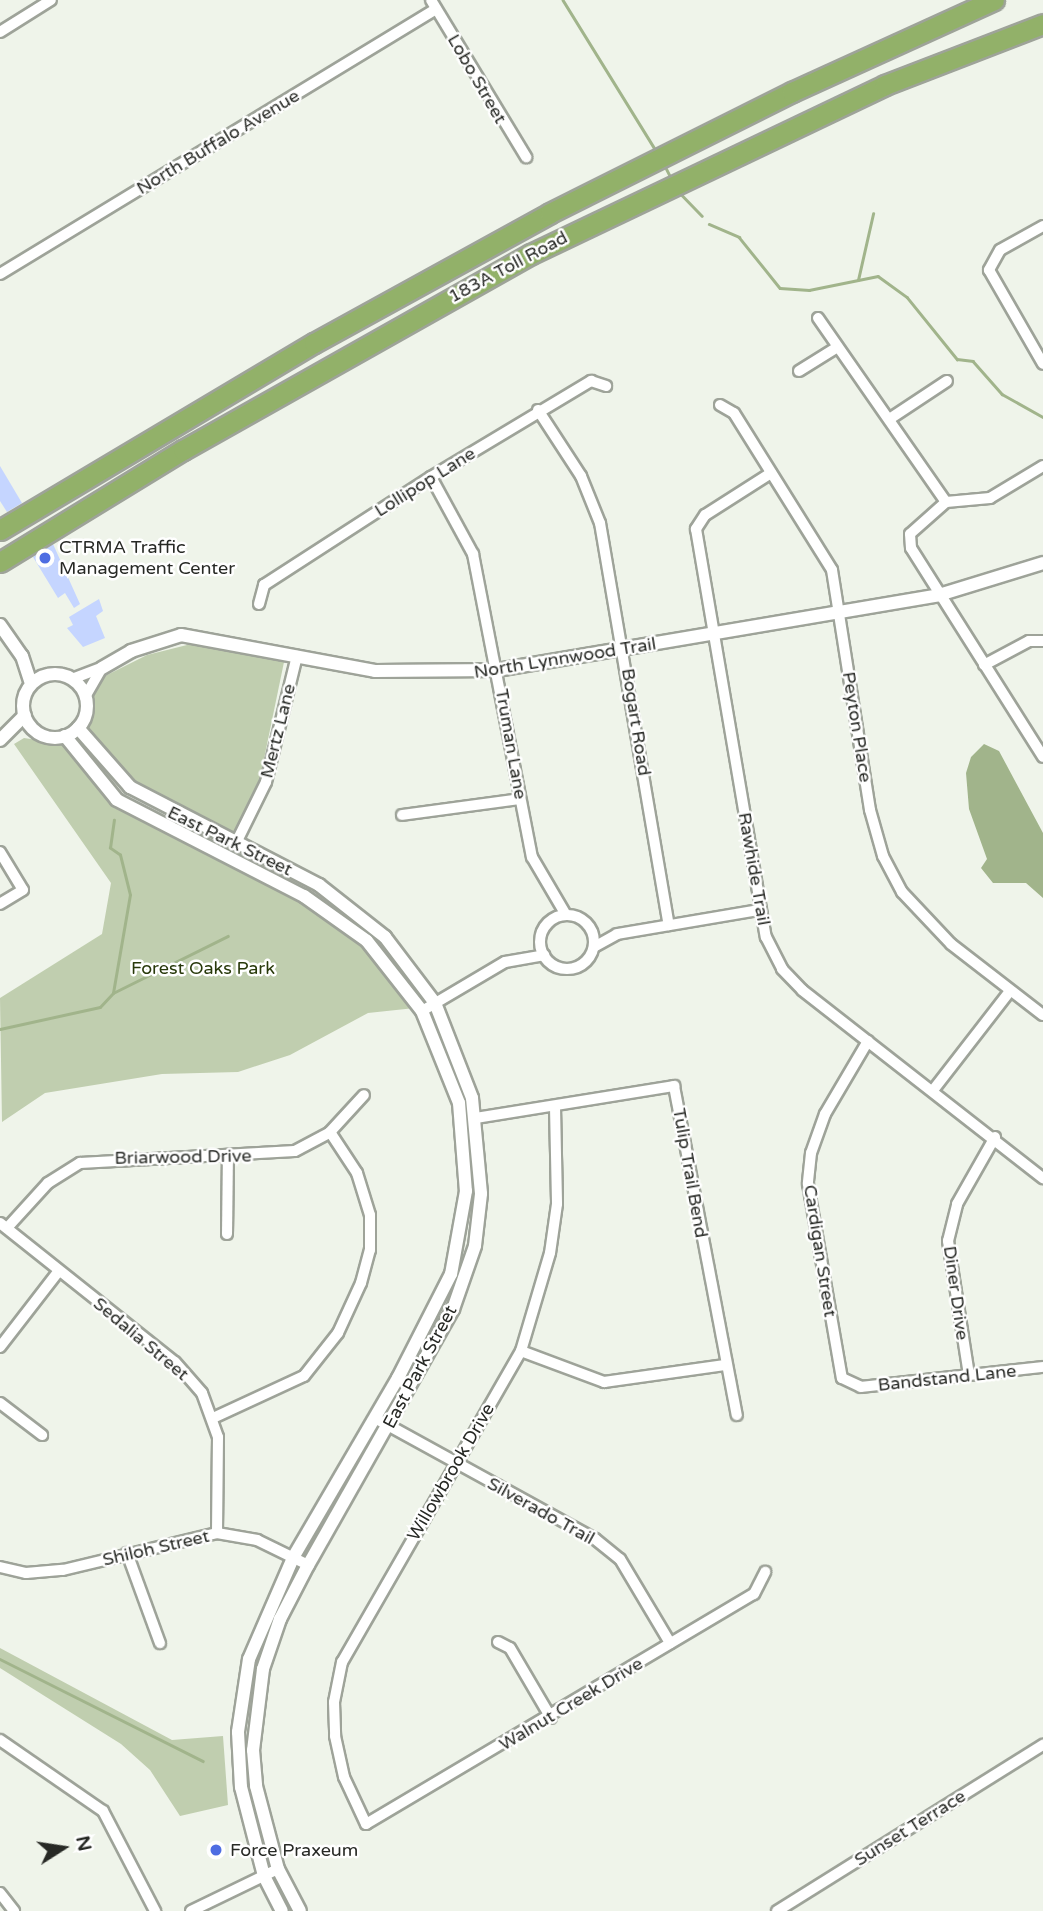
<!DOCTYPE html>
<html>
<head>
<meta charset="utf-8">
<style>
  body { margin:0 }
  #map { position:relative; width:1043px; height:1911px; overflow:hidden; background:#eff4ea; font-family:"Varela Round",sans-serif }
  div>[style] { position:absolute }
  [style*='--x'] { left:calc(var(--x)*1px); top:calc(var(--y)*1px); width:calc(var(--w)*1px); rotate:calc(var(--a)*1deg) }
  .green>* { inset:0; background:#c0ceaf }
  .water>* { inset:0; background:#a1b48b }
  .stream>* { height:2.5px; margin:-1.25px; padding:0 1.25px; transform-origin:1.25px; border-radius:1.25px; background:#a1b48b }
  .building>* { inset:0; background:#c5d5ff }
  .roads { filter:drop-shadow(2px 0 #9ea399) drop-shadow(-2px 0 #9ea399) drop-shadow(0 2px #9ea399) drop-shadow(0 -2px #9ea399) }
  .minor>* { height:10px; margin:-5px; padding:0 5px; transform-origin:5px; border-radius:5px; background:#fff }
  .minor>.ring { margin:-5px; padding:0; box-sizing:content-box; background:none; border:10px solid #fff; border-radius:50% }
  .tertiary>* { height:12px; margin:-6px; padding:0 6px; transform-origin:6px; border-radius:6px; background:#fff }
  .tertiary>.ring { margin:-6px; padding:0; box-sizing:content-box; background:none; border:12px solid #fff; border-radius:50% }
  .motorway>* { height:19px; margin:-9.5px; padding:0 9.5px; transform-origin:9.5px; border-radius:9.5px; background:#92b169 }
  .dots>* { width:19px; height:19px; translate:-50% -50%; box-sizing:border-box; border:4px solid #fff; border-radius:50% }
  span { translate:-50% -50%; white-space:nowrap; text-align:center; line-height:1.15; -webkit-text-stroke:5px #fff; paint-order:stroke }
  .street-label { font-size:18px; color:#272925 }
  .poi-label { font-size:18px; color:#272925 }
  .left { translate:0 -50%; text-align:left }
  .park-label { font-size:18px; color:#273809 }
  .north { position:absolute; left:28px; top:1813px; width:70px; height:70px; -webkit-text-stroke:5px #fff; paint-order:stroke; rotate:78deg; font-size:19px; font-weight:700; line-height:28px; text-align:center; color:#272925 }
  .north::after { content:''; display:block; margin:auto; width:24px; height:32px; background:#272925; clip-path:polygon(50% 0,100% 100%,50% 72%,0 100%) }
</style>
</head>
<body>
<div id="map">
  <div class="green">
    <i style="clip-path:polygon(191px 644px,284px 662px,259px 783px,235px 833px,150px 796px,91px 739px,88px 728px,92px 694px,103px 677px,147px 655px)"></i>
    <i style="clip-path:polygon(24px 738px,64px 744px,120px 805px,146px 823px,327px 914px,376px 957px,415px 1008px,368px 1013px,290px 1055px,238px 1072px,162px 1074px,45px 1093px,2px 1122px,0 998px,102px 934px,111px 883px,14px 744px)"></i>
    <i style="clip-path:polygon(0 1648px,172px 1740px,223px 1736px,228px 1805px,180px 1816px,150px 1770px,121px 1744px,0 1668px)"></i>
  </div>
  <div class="water">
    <i style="clip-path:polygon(984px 744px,999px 751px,1043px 833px,1043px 898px,1026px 883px,993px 883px,981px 868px,987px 859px,969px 809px,966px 773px,971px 757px)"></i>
  </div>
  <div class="stream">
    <i style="--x:563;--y:0;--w:179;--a:58.3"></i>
    <i style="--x:664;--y:164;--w:18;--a:63"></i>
    <i style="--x:679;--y:192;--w:33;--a:46"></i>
    <i style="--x:709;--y:224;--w:33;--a:23"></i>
    <i style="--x:739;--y:237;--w:65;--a:51.2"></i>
    <i style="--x:780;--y:288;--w:29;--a:4"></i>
    <i style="--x:809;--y:290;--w:70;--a:-11.5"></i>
    <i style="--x:878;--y:276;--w:36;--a:36"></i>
    <i style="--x:907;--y:297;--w:80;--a:51.1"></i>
    <i style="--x:957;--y:359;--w:16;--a:7"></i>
    <i style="--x:973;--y:361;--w:44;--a:48.7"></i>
    <i style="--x:1002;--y:394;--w:47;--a:29.3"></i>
    <i style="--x:858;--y:280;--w:68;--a:-77.2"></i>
    <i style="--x:113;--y:993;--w:99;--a:-80.2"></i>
    <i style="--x:130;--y:895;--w:41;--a:-104"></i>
    <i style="--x:120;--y:855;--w:12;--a:-145"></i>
    <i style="--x:110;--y:848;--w:28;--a:-82"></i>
    <i style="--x:0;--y:1029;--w:102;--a:-12.4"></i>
    <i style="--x:100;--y:1007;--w:19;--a:-47"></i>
    <i style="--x:113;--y:993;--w:128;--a:-26.4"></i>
    <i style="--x:0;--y:1659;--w:227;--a:26.7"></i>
  </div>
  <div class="building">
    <i style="clip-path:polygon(0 466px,22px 503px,7px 512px,0 501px)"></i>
    <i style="clip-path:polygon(53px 544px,80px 604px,74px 608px,65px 593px,58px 598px,33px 557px)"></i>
    <i style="clip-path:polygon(99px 599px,103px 611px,96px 616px,105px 638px,83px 647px,67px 628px,73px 625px,69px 617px)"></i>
  </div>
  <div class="roads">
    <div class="minor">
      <i style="--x:431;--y:0;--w:184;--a:58.8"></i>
      <i style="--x:0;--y:32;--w:60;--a:-32.1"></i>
      <i style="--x:1043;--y:226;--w:49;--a:150.8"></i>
      <i style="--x:1000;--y:250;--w:23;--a:119"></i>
      <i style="--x:989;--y:270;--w:108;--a:60.1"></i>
      <i style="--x:0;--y:274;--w:510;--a:-31.29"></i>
      <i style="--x:818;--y:318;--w:224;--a:55.2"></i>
      <i style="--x:799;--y:371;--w:44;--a:-31.9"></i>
      <i style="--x:720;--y:405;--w:16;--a:30"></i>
      <i style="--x:734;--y:413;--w:185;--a:58"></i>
      <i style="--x:832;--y:570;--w:243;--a:81"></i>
      <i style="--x:870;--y:810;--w:48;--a:74.2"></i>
      <i style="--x:883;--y:856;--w:41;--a:62.2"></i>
      <i style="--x:902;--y:892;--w:71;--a:46.7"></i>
      <i style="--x:951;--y:944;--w:116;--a:37.7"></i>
      <i style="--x:538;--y:410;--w:79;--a:56.9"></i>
      <i style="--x:581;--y:476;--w:51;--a:68"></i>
      <i style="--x:600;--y:523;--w:408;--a:80.3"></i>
      <i style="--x:891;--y:418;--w:67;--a:-33.5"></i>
      <i style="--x:1043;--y:466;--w:62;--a:148.9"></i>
      <i style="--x:990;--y:498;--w:44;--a:174.8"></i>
      <i style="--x:946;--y:502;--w:48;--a:138.4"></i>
      <i style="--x:910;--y:534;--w:14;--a:86"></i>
      <i style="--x:911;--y:548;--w:247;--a:57.7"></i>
      <i style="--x:771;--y:473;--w:78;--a:147.5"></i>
      <i style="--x:705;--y:515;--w:17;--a:123"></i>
      <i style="--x:696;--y:529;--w:414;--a:80.3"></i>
      <i style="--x:766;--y:937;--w:36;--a:63"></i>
      <i style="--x:782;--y:969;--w:29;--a:46"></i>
      <i style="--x:802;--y:990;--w:306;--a:38"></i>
      <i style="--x:431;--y:477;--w:88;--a:61.4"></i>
      <i style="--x:473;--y:554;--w:309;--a:79"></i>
      <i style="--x:532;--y:857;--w:67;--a:59.6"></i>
      <i style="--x:259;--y:604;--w:20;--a:-75"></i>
      <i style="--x:264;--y:585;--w:199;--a:-32.9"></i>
      <i style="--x:431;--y:477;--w:187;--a:-31"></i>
      <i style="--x:591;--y:381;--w:16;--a:18"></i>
      <i style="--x:984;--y:665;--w:51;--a:-28.1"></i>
      <i style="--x:1029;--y:641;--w:14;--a:0"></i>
      <i style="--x:72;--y:679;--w:31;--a:-21"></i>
      <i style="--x:85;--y:697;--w:34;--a:-60"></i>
      <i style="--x:402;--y:815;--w:119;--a:-7.7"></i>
      <i style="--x:236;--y:843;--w:68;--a:-63.8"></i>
      <i style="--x:266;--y:782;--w:130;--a:-76.2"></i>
      <i style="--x:0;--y:852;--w:44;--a:58.8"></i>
      <i style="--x:23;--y:890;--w:27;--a:149"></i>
      <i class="ring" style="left:540px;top:915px;width:44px;height:44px"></i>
      <i style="--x:594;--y:947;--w:26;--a:-29"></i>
      <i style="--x:617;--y:934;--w:144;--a:-9.6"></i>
      <i style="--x:422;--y:1011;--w:96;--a:-30.6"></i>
      <i style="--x:505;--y:962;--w:40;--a:-10"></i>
      <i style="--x:868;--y:1041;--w:85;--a:120.5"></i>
      <i style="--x:825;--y:1114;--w:41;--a:109.7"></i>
      <i style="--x:811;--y:1153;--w:31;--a:96"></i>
      <i style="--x:808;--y:1184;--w:197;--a:80.1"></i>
      <i style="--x:842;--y:1378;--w:21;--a:25"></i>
      <i style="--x:861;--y:1387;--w:183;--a:-6.3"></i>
      <i style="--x:934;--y:1089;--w:124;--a:-52.2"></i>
      <i style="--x:555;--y:1107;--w:97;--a:88.8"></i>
      <i style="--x:557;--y:1204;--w:49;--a:98.1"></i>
      <i style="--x:550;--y:1253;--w:102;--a:106.5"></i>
      <i style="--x:521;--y:1351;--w:359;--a:119.9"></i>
      <i style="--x:342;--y:1662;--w:41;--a:101.3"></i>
      <i style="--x:334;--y:1702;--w:34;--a:88"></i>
      <i style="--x:335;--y:1736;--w:42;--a:77.6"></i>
      <i style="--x:344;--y:1777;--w:52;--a:64.9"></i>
      <i style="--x:366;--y:1824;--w:451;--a:-30.7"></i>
      <i style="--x:754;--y:1594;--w:25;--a:-63"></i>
      <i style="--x:476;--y:1118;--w:201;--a:-9.2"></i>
      <i style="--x:674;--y:1086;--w:335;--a:79.2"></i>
      <i style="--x:0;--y:1223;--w:223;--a:38.5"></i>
      <i style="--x:175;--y:1362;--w:41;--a:48.9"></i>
      <i style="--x:202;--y:1393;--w:47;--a:70"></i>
      <i style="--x:218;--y:1437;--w:96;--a:90.6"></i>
      <i style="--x:7;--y:1228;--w:61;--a:-47.7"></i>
      <i style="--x:48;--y:1183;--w:38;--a:-32"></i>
      <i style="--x:80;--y:1163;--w:215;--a:-3.2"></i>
      <i style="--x:295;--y:1151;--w:40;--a:-28"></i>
      <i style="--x:330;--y:1132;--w:50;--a:-47.4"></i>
      <i style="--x:227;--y:1234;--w:77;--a:-89.3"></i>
      <i style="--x:0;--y:1347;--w:95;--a:-52.3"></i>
      <i style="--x:521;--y:1351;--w:89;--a:20.5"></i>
      <i style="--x:604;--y:1382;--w:122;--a:-8"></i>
      <i style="--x:969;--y:1375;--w:136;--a:-98.9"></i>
      <i style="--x:948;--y:1241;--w:38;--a:-76"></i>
      <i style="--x:957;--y:1204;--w:77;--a:-60.4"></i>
      <i style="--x:0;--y:1403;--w:53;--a:37.3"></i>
      <i style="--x:213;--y:1418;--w:100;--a:-24.8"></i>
      <i style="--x:304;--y:1376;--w:55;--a:-51.7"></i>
      <i style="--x:338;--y:1333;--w:55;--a:-65.3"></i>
      <i style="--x:361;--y:1283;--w:34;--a:-75"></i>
      <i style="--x:370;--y:1250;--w:35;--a:-90"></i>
      <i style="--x:370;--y:1215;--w:44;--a:-107.2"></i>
      <i style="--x:357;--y:1173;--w:49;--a:-123.4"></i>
      <i style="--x:375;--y:1418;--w:251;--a:28.8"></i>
      <i style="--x:595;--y:1539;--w:32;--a:39"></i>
      <i style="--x:620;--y:1559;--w:98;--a:59.2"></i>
      <i style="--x:127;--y:1553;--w:96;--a:69.9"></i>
      <i style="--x:0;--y:1567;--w:27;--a:13"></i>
      <i style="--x:26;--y:1573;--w:37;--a:-5"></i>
      <i style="--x:63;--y:1570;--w:158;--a:-13.5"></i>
      <i style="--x:217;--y:1533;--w:41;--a:9.9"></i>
      <i style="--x:257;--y:1540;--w:57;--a:26.1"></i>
      <i style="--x:498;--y:1642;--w:13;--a:27"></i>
      <i style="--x:510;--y:1648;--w:81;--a:59.6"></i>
      <i style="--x:0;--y:1740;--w:125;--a:34.6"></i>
      <i style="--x:103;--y:1811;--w:113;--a:62.5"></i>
      <i style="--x:0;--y:1893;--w:23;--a:52"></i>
      <i style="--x:191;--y:1911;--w:97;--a:-25.8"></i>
      <i style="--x:777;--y:1911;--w:314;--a:-32"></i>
    </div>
    <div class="tertiary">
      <i style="--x:0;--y:625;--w:38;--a:55"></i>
      <i style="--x:22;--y:656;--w:29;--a:72"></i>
      <i style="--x:102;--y:668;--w:34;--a:-30"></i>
      <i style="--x:131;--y:651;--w:52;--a:-17.7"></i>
      <i style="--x:181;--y:635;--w:197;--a:10.5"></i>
      <i style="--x:375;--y:671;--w:122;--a:-0.5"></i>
      <i style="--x:497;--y:670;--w:448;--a:-9.6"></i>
      <i style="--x:939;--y:595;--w:109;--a:-17.1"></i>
      <i class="ring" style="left:23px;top:674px;width:52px;height:52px"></i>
      <i style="--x:78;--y:728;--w:79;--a:48.6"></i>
      <i style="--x:130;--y:787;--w:213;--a:27.4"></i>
      <i style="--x:319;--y:885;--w:84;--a:38.2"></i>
      <i style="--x:385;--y:937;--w:83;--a:52.9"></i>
      <i style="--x:435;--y:1003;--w:102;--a:68.7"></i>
      <i style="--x:472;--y:1098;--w:96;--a:84.6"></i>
      <i style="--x:481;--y:1194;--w:52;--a:96.6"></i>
      <i style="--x:475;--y:1246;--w:67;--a:109.2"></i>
      <i style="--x:453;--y:1309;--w:294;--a:119.5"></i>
      <i style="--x:308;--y:1565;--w:61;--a:117.4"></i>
      <i style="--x:280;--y:1619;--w:53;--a:108.8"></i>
      <i style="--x:263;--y:1669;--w:82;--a:97"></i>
      <i style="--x:253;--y:1750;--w:36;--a:85"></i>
      <i style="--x:256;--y:1786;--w:86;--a:75.2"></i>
      <i style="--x:278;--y:1869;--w:47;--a:62.4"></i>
      <i style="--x:65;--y:736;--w:82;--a:50.9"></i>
      <i style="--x:117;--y:800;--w:210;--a:27.2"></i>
      <i style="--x:304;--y:896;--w:77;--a:35.5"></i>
      <i style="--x:367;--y:941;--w:89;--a:51.8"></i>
      <i style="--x:422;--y:1011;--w:99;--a:68.1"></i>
      <i style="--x:459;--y:1103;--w:88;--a:85.5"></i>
      <i style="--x:466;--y:1191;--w:84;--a:100.2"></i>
      <i style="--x:451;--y:1274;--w:117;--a:117"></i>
      <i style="--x:398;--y:1378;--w:208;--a:120.3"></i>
      <i style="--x:293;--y:1558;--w:110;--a:113.5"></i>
      <i style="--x:249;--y:1659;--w:74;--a:98.6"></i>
      <i style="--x:238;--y:1732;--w:55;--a:86.9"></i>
      <i style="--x:241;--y:1787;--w:92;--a:75.5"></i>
      <i style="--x:264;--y:1876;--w:39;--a:63"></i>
      <i style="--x:0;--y:740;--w:35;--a:-45"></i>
    </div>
    <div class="motorway">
      <i style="--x:0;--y:530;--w:365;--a:-30.8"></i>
      <i style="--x:314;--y:343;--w:269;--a:-28.8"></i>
      <i style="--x:550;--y:213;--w:271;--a:-26.6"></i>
      <i style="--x:792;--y:92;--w:222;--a:-24.5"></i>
      <i style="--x:0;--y:562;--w:215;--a:-31.5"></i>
      <i style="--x:183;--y:450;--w:399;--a:-29.4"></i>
      <i style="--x:531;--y:254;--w:392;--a:-25.5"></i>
      <i style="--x:885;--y:85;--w:169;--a:-21.1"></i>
    </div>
  </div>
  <div class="dots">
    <i style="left:45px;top:558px;background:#4e6de2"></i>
    <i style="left:216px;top:1850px;background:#4e6de2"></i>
  </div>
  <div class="street-label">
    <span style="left:477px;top:79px;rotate:60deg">Lobo Street</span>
    <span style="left:218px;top:142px;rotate:-31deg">North Buffalo Avenue</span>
    <span style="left:508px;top:267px;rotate:-28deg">183A Toll Road</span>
    <span style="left:425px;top:482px;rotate:-32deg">Lollipop Lane</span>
    <span style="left:565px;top:658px;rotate:-9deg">North Lynnwood Trail</span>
    <span style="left:636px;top:722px;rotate:81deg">Bogart Road</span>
    <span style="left:857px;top:727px;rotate:81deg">Peyton Place</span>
    <span style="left:278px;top:731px;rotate:-76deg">Mertz Lane</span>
    <span style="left:511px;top:744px;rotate:80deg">Truman Lane</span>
    <span style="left:230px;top:841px;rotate:26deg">East Park Street</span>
    <span style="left:754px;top:869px;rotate:80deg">Rawhide Trail</span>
    <span style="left:183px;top:1157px;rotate:-1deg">Briarwood Drive</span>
    <span style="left:690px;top:1173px;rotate:80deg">Tulip Trail Bend</span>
    <span style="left:820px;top:1251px;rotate:81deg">Cardigan Street</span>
    <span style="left:956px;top:1293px;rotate:82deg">Diner Drive</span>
    <span style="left:141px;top:1339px;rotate:40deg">Sedalia Street</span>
    <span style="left:420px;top:1367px;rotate:-62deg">East Park Street</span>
    <span style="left:947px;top:1378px;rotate:-6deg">Bandstand Lane</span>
    <span style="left:451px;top:1472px;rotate:-60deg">Willowbrook Drive</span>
    <span style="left:541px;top:1511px;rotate:29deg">Silverado Trail</span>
    <span style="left:156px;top:1548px;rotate:-13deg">Shiloh Street</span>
    <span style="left:571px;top:1704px;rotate:-31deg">Walnut Creek Drive</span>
    <span style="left:910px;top:1828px;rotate:-32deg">Sunset Terrace</span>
  </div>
  <div class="poi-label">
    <span class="left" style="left:59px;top:558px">CTRMA Traffic<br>Management Center</span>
    <span class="left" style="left:230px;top:1850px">Force Praxeum</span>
  </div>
  <div class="park-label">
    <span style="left:203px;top:968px">Forest Oaks Park</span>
  </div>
  <div class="north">N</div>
</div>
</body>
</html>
